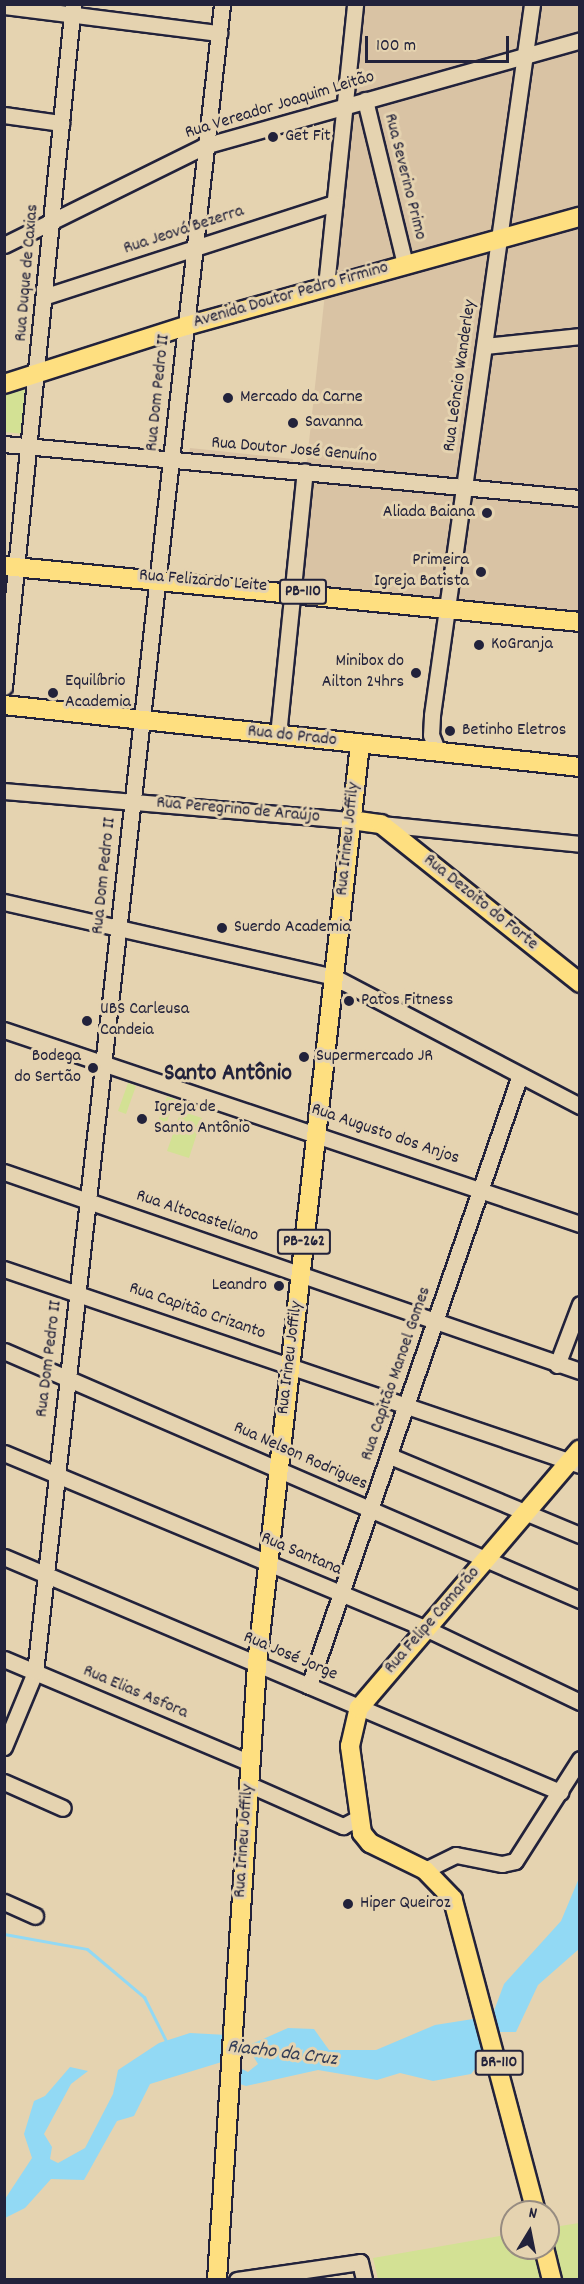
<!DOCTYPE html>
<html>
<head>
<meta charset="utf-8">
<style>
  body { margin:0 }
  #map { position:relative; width:584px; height:2284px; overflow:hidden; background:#e5d3b0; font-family:Dekko,sans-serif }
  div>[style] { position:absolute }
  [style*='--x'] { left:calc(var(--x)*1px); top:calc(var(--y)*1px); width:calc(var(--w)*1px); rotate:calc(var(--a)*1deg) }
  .built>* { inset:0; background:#d9c3a4 }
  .green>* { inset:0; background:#d3e194 }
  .water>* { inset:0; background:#92d9f4 }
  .stream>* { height:3px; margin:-1.5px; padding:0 1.5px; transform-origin:1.5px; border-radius:1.5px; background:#92d9f4 }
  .roads { filter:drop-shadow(2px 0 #22223b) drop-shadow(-2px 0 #22223b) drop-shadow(0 2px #22223b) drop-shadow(0 -2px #22223b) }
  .minor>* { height:15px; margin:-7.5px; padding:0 7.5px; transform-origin:7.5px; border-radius:7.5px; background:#e5d3b0 }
  .major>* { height:18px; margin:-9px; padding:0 9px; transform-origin:9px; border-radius:9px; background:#fedf80 }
  .dots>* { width:16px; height:16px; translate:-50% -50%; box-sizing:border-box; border:3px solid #e5d3b0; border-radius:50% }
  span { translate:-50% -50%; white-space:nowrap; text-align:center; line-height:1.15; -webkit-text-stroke:6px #e5d3b0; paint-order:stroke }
  .shield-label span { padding:2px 4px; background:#e5d3b0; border:2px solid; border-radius:4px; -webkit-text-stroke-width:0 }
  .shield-label { font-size:16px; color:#22223b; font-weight:700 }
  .street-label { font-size:18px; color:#22223b }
  .poi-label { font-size:18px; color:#22223b }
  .left { translate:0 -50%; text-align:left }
  .right { translate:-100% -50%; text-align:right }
  .water-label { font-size:20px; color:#333d57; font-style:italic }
  .district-label { font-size:24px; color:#22223b; font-weight:700 }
  .frame { position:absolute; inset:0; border:6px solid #22223b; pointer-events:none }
  .north { position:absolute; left:500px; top:2200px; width:60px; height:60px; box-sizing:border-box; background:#e5d3b0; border:2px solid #978c81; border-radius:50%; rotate:10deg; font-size:16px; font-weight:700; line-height:24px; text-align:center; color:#22223b }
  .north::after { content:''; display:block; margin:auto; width:21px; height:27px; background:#22223b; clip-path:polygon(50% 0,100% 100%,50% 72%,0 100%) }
  .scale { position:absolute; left:365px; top:36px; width:144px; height:27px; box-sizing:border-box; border:3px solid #22223b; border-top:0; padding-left:8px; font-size:18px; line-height:21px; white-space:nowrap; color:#22223b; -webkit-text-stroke:4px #e5d3b0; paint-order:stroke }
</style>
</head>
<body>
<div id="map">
  <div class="built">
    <i style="clip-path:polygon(356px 5px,579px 5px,579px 626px,293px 591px)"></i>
    <i style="clip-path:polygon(190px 448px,293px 459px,293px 466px,189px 455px)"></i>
  </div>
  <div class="green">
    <i style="clip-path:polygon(30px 383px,24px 434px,5px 432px,5px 390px)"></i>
    <i style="clip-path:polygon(128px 1083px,136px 1086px,126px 1114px,118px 1111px)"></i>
    <i style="clip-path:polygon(167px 1097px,175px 1099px,165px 1127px,157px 1124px)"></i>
    <i style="clip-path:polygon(181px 1111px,202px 1118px,189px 1158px,167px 1151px)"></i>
    <i style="clip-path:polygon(579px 2223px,579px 2279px,378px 2279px,373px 2258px,512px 2234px,512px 2248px,548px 2248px,548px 2228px)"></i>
  </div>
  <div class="water">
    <i style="clip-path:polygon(579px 1878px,579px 1949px,538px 1985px,516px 2032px,485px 2032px,483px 2059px,471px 2074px,433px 2081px,400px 2073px,377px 2080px,318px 2070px,246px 2086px,234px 2082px,234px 2065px,248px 2072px,258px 2064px,247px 2046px,288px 2028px,314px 2029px,329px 2050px,376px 2050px,435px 2025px,492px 2016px,504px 1984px,561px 1921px)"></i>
    <i style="clip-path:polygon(190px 2033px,227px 2035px,225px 2061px,150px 2084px,134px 2116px,117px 2121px,84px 2180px,51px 2179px,25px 2208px,5px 2218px,5px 2199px,32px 2158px,24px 2134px,34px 2101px,45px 2096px,70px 2067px,88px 2071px,71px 2084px,44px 2134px,52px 2147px,50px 2159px,58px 2163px,85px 2148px,113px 2094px,118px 2070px,159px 2043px)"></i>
  </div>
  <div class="stream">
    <i style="--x:4;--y:1934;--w:84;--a:10.2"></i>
    <i style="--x:87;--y:1949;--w:75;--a:40.1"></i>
    <i style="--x:144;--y:1997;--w:51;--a:63.4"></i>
    <i style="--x:238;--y:2048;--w:14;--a:4"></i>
  </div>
  <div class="roads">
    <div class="minor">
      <i style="--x:4;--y:6;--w:217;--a:7.2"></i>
      <i style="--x:365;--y:100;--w:169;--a:76.3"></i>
      <i style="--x:4;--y:115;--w:58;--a:8"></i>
      <i style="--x:4;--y:245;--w:223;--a:-26.3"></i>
      <i style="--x:204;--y:146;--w:391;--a:-15.7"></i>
      <i style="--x:326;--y:286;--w:283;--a:-84.1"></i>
      <i style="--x:46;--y:296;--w:303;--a:-17.9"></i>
      <i style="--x:485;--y:346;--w:96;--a:-6"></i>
      <i style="--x:4;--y:444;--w:579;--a:5.36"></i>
      <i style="--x:4;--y:687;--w:686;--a:-84.23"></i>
      <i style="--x:278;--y:735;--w:265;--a:-84.2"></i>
      <i style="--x:438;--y:752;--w:18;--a:-112"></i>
      <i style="--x:431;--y:735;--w:20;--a:-87"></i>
      <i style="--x:432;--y:715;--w:718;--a:-81.99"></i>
      <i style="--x:4;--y:791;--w:348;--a:4.8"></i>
      <i style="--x:381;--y:824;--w:200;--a:5.7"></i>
      <i style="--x:4;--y:902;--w:338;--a:12.8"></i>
      <i style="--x:334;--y:977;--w:278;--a:27.7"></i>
      <i style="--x:4;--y:1030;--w:608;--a:18.61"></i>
      <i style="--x:4;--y:1172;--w:609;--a:19.06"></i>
      <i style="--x:4;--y:1269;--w:608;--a:18.79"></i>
      <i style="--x:4;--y:1351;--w:628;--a:23.38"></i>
      <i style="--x:557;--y:1365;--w:65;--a:-69.3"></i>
      <i style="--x:4;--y:1453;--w:458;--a:22.6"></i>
      <i style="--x:427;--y:1629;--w:170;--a:25.5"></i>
      <i style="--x:390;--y:1456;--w:206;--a:22.6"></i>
      <i style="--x:4;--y:1557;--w:604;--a:22.91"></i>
      <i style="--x:4;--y:1659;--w:267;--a:22.9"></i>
      <i style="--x:309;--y:1686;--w:646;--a:-70.95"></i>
      <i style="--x:4;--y:1747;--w:81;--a:-67.5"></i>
      <i style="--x:35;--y:1672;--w:1678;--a:-83.6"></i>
      <i style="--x:4;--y:1782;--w:64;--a:23.8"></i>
      <i style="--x:248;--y:1784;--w:104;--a:23.9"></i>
      <i style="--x:343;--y:1826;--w:17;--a:-28"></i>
      <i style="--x:425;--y:1870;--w:34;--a:-26"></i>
      <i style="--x:456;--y:1855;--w:47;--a:11.1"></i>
      <i style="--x:502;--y:1864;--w:13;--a:-13"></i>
      <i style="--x:515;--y:1861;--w:121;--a:-57.5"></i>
      <i style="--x:4;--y:1902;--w:34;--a:24"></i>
      <i style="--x:237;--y:2280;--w:124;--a:-8.3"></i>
      <i style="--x:360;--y:2262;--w:18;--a:77"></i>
    </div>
    <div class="major">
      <i style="--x:4;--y:384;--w:191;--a:-17.7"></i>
      <i style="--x:186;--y:326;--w:409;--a:-15.5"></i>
      <i style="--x:4;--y:566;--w:579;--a:5.55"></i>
      <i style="--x:4;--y:705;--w:579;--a:6.14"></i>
      <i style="--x:351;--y:820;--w:30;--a:8"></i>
      <i style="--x:381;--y:824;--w:255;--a:38.6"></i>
      <i style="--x:536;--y:2212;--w:324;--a:-104.9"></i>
      <i style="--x:453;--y:1899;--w:40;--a:-134"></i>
      <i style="--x:425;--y:1870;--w:61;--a:-153.9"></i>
      <i style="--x:370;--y:1843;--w:13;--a:-129"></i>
      <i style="--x:362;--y:1833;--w:88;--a:-97.9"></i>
      <i style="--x:350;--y:1746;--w:39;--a:-77"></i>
      <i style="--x:359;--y:1708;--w:340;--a:-49.5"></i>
      <i style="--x:544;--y:2248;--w:33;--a:76"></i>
      <i style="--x:217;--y:2280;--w:617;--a:-86.28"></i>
      <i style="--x:257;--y:1664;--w:926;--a:-83.61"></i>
    </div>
  </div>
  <div class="dots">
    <i style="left:273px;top:137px;background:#22223b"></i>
    <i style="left:228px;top:398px;background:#22223b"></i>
    <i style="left:293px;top:423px;background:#22223b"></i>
    <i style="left:487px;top:513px;background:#22223b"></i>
    <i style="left:481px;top:572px;background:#22223b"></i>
    <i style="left:479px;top:645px;background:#22223b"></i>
    <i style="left:416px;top:673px;background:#22223b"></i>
    <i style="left:53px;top:693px;background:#22223b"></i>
    <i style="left:450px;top:731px;background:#22223b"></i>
    <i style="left:222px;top:928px;background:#22223b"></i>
    <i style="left:349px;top:1001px;background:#22223b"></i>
    <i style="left:87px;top:1021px;background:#22223b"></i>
    <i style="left:304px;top:1057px;background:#22223b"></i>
    <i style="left:93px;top:1068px;background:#22223b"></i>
    <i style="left:142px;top:1119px;background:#22223b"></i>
    <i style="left:279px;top:1286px;background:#22223b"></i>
    <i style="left:348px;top:1904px;background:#22223b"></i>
  </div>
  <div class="shield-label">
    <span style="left:303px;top:592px">PB-110</span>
    <span style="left:304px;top:1242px">PB-262</span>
    <span style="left:499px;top:2063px">BR-110</span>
  </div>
  <div class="street-label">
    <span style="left:280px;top:106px;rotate:-17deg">Rua Vereador Joaquim Leitão</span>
    <span style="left:404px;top:177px;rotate:76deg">Rua Severino Primo</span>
    <span style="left:184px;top:231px;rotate:-18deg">Rua Jeová Bezerra</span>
    <span style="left:28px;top:273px;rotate:-85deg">Rua Duque de Caxias</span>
    <span style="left:291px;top:296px;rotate:-16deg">Avenida Doutor Pedro Firmino</span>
    <span style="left:461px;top:376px;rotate:-82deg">Rua Leôncio Wanderley</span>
    <span style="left:159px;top:393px;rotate:-84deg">Rua Dom Pedro II</span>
    <span style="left:294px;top:451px;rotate:5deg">Rua Doutor José Genuíno</span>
    <span style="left:203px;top:582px;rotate:5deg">Rua Felizardo Leite</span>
    <span style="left:292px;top:737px;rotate:6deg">Rua do Prado</span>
    <span style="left:238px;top:811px;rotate:5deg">Rua Peregrino de Araújo</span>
    <span style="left:349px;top:839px;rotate:-84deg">Rua Irineu Joffily</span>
    <span style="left:105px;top:876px;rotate:-84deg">Rua Dom Pedro II</span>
    <span style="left:480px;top:903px;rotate:39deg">Rua Dezoito do Forte</span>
    <span style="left:385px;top:1135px;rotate:19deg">Rua Augusto dos Anjos</span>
    <span style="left:197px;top:1217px;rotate:19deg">Rua Altocasteliano</span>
    <span style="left:197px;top:1312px;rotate:19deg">Rua Capitão Crizanto</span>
    <span style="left:291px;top:1358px;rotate:-83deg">Rua Irineu Joffily</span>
    <span style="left:50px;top:1359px;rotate:-83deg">Rua Dom Pedro II</span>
    <span style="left:397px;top:1374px;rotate:-71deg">Rua Capitão Manoel Gomes</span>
    <span style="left:300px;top:1457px;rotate:24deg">Rua Nelson Rodrigues</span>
    <span style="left:301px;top:1555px;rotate:23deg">Rua Santana</span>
    <span style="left:433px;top:1621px;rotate:-49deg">Rua Felipe Camarão</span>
    <span style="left:290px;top:1657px;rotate:23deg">Rua José Jorge</span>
    <span style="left:135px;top:1693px;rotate:23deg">Rua Elias Asfora</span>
    <span style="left:245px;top:1841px;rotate:-86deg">Rua Irineu Joffily</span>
  </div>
  <div class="poi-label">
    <span class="left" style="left:285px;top:137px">Get Fit</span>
    <span class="left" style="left:240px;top:398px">Mercado da Carne</span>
    <span class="left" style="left:305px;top:423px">Savanna</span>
    <span class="right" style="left:475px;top:513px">Aliada Baiana</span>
    <span class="right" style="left:469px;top:572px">Primeira<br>Igreja Batista</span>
    <span class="left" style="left:491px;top:645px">KoGranja</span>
    <span class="right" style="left:404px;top:673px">Minibox do<br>Ailton 24hrs</span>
    <span class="left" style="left:65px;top:693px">Equilíbrio<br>Academia</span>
    <span class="left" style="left:462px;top:731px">Betinho Eletros</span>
    <span class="left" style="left:234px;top:928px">Suerdo Academia</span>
    <span class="left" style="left:361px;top:1001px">Patos Fitness</span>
    <span class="left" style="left:100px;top:1021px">UBS Carleusa<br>Candeia</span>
    <span class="left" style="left:316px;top:1057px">Supermercado JR</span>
    <span class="right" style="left:81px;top:1068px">Bodega<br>do Sertão</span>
    <span class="left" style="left:154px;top:1119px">Igreja de<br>Santo Antônio</span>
    <span class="right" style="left:267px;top:1286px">Leandro</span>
    <span class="left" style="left:360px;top:1904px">Hiper Queiroz</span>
  </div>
  <div class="water-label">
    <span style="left:282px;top:2054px;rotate:7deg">Riacho da Cruz</span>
  </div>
  <div class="district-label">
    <span style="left:228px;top:1075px">Santo Antônio</span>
  </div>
  <div class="frame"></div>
  <div class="north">N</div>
  <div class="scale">100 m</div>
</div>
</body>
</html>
